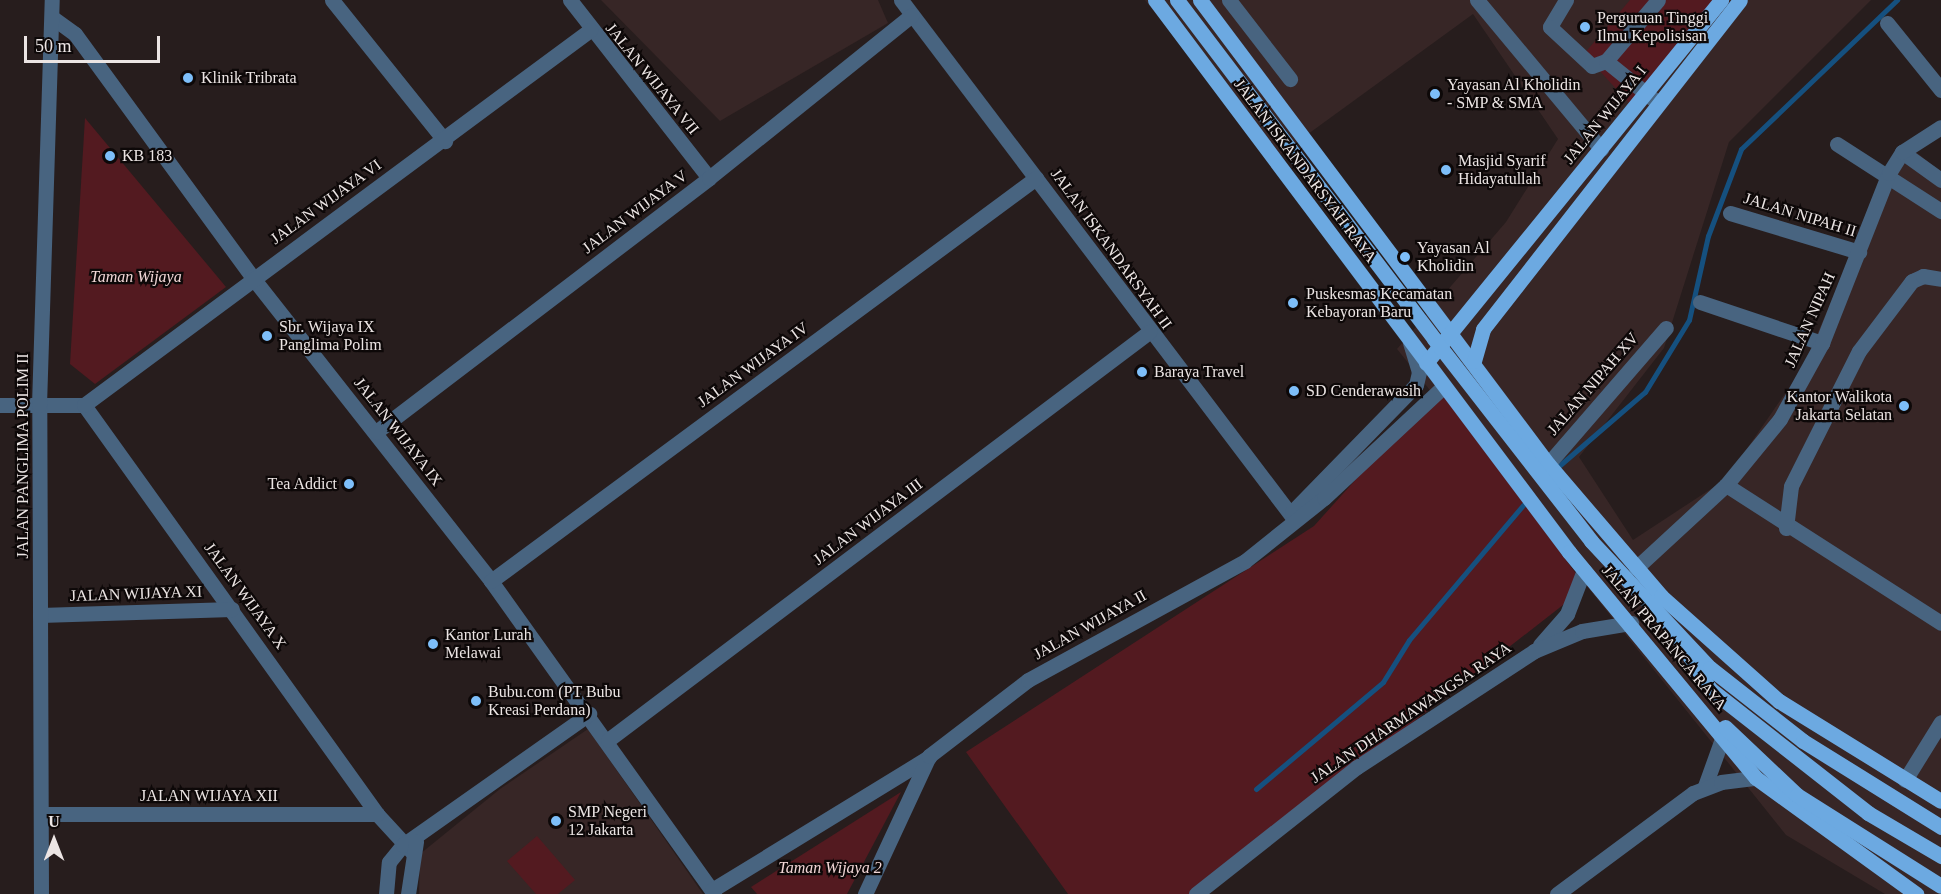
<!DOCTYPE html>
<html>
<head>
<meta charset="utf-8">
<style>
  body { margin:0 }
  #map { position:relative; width:1941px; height:894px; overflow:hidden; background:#271d1d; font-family:"Times New Roman",serif }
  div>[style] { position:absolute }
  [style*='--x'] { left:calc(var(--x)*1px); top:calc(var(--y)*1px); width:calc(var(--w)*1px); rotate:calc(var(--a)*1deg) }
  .built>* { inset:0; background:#372626 }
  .green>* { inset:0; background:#531a20 }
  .stream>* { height:5px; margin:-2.5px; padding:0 2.5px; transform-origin:2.5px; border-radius:2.5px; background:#15507f }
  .minor>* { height:15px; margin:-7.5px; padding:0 7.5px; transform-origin:7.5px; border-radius:7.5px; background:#486480 }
  .major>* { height:15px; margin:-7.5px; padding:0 7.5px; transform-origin:7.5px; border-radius:7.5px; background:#6ca9e1 }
  .major-bridge>* { height:15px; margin:-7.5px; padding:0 7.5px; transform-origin:7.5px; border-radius:7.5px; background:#6ca9e1 }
  .dots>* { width:16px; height:16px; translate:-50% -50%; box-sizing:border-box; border:3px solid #0d0808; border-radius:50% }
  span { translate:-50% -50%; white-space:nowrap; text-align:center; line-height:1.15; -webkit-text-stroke:4.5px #0d0808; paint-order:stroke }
  .poi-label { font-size:16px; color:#ece5e4 }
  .left { translate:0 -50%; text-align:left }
  .right { translate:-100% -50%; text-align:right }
  .street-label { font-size:16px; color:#ece5e4 }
  .park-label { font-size:16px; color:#f1d6d6; font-style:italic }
  .north { position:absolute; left:24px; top:810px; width:60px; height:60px; -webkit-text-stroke:4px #0d0808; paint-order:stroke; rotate:0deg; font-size:16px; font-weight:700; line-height:24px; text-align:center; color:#ece5e4 }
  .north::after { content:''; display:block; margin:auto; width:21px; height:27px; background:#ece5e4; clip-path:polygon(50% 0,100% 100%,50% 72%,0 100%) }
  .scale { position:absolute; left:24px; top:36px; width:136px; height:27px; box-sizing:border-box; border:3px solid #ece5e4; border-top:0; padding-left:8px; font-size:18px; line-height:21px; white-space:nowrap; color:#ece5e4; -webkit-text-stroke:4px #0d0808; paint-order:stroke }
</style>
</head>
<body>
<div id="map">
  <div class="built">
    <i style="clip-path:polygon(601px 0,878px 0,888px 23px,720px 121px)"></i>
    <i style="clip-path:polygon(1145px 0,1871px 0,1729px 142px,1664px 348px,1579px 457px,1633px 540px,1726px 479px,1802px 369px,1884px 179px,1911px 148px,1941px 172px,1941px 894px,1885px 894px,1786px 835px,1397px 349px,1506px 222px,1558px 139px,1473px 14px,1271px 161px)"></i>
    <i style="clip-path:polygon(588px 729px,703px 894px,419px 894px,420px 854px,500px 789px)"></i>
  </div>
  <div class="green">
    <i style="clip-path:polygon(1630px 0,1717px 0,1632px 106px,1584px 54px)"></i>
    <i style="clip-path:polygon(85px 118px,226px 287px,95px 384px,70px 364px)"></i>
    <i style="clip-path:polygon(1438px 388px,1586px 587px,1193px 894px,1068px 894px,966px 752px,1314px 526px)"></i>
    <i style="clip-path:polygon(901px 792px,847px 894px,757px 894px,751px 887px)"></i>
    <i style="clip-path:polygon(537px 836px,575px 880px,558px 894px,536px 894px,507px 861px)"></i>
  </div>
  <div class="stream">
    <i style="--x:1560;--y:465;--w:112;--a:-40.7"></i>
    <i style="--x:1645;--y:392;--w:84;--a:-58.6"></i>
    <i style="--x:1689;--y:320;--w:86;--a:-77.3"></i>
    <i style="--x:1708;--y:236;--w:93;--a:-69.2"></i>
    <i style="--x:1741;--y:149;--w:216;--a:-43.7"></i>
    <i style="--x:1256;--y:789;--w:166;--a:-40.1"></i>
    <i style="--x:1383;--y:682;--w:49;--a:-58.2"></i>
    <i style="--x:1409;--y:640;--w:177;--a:-49.8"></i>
  </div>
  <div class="minor">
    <i style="--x:332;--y:0;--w:181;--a:51.3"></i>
    <i style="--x:570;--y:0;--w:226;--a:52"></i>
    <i style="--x:901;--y:0;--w:651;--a:52.87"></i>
    <i style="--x:1229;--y:0;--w:100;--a:52.3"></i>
    <i style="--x:1477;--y:0;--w:194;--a:50.2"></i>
    <i style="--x:1566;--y:0;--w:31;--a:121"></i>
    <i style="--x:1550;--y:27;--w:57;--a:42.9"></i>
    <i style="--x:1592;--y:66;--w:15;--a:-20"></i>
    <i style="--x:1606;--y:61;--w:80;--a:-49.6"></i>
    <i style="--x:53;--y:18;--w:27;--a:36"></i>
    <i style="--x:75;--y:34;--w:301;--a:53.9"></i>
    <i style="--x:252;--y:277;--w:387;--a:51.8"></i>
    <i style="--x:491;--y:581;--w:384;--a:54.5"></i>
    <i style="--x:1887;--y:23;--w:86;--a:51.1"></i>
    <i style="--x:1606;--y:61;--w:67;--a:38.9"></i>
    <i style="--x:1837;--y:144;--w:124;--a:32.8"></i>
    <i style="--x:1902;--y:152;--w:48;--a:35.7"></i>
    <i style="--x:1730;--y:213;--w:135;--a:16.8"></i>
    <i style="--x:1700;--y:302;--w:129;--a:18.6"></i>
    <i style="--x:0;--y:405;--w:84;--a:0"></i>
    <i style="--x:84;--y:405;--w:503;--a:54.38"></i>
    <i style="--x:377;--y:814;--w:52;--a:47.4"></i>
    <i style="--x:84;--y:405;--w:630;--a:-36.54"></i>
    <i style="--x:376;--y:432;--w:419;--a:-37.3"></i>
    <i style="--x:709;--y:178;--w:260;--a:-38.8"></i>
    <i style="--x:1548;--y:464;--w:180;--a:-49.1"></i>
    <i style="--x:1726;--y:485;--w:255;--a:32.7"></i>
    <i style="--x:1292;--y:512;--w:177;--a:-45.7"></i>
    <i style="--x:1416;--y:385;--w:13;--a:-77"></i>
    <i style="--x:1419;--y:372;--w:31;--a:-107"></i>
    <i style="--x:1786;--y:528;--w:42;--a:-83.2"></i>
    <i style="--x:1791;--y:486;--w:151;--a:-63.3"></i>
    <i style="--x:1859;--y:351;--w:88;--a:-52.9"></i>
    <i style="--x:1912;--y:281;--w:12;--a:-24"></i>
    <i style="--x:1923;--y:276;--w:18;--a:9"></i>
    <i style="--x:1636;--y:568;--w:122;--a:-42.7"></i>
    <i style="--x:1726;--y:485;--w:85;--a:-50.7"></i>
    <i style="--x:1780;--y:419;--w:87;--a:-61.1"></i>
    <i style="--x:1822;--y:343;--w:183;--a:-68.5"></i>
    <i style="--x:1889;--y:173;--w:25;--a:-58"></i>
    <i style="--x:1902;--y:152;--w:46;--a:-32.7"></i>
    <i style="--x:491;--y:581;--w:678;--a:-36.48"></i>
    <i style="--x:40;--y:615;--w:192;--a:-1.8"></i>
    <i style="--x:1540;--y:645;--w:41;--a:-48.9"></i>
    <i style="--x:1567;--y:614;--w:47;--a:-68.9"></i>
    <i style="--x:608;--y:740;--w:678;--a:-37.02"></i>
    <i style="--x:1905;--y:780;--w:68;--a:-58.2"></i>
    <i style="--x:1705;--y:786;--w:53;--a:-70.2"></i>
    <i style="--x:41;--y:814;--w:336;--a:0"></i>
    <i style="--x:712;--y:890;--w:255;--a:-31.5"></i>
    <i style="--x:41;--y:894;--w:489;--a:-90.2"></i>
    <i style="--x:39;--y:405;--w:405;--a:-88.2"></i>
    <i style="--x:386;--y:894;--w:32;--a:-85"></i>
    <i style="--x:389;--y:862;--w:22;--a:-51"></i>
    <i style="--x:403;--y:845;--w:228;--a:-35.2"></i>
    <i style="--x:408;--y:894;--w:53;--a:-81.3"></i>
    <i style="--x:865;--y:894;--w:152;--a:-65.1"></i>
    <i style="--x:929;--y:756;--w:125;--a:-37.5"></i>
    <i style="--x:1028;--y:680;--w:247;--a:-28.7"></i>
    <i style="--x:1245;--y:561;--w:101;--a:-38.6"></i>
    <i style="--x:1324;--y:498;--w:163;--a:-43"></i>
    <i style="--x:1196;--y:894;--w:205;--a:-38.3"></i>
    <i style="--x:1357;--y:767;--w:212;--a:-33.2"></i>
    <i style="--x:1534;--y:651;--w:52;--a:-22.6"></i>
    <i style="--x:1582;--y:631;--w:50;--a:-9.3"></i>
    <i style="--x:1557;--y:894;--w:169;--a:-36.6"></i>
    <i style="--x:1693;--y:793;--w:30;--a:-21"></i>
    <i style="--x:1721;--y:782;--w:35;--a:-7"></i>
  </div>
  <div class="major">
    <i style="--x:1155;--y:0;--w:690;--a:53.13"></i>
    <i style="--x:1569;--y:552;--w:293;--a:50.4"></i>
    <i style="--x:1756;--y:778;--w:198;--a:35.9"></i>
    <i style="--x:1177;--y:0;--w:425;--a:52.8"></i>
    <i style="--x:1200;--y:0;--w:580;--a:53.13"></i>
    <i style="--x:1548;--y:464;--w:174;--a:49.4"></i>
    <i style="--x:1661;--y:596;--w:158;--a:41.7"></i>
    <i style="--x:1779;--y:701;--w:190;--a:31.7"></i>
    <i style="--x:1474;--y:361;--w:33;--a:-74"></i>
    <i style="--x:1483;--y:329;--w:417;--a:-52"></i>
    <i style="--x:1426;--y:363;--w:468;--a:-50.9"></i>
    <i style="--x:1673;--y:630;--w:70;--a:57.9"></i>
    <i style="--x:1710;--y:689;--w:201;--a:38.1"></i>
    <i style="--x:1868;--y:813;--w:85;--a:30.5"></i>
    <i style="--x:1725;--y:727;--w:99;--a:43.4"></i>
    <i style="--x:1797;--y:795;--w:170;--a:32.3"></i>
  </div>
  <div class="major-bridge">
    <i style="--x:1434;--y:339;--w:256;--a:52.1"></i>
    <i style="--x:1591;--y:541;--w:174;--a:46.9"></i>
    <i style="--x:1710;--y:668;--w:118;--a:38.1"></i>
    <i style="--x:1803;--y:741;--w:163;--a:31.9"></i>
  </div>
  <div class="dots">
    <i style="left:1585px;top:27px;background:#7dbef9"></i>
    <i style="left:188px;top:78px;background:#7dbef9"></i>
    <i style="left:1435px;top:94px;background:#7dbef9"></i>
    <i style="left:110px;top:156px;background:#7dbef9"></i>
    <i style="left:1446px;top:170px;background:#7dbef9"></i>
    <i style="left:1405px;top:257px;background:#7dbef9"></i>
    <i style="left:1293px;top:303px;background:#7dbef9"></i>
    <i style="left:267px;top:336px;background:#7dbef9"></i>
    <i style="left:1142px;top:372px;background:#7dbef9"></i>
    <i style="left:1294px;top:391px;background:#7dbef9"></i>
    <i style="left:1904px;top:406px;background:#7dbef9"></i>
    <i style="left:349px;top:484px;background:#7dbef9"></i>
    <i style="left:433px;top:644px;background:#7dbef9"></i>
    <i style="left:476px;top:701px;background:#7dbef9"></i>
    <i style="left:556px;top:821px;background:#7dbef9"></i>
  </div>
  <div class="poi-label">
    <span class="left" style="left:1597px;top:27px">Perguruan Tinggi<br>Ilmu Kepolisisan</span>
    <span class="left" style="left:201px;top:78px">Klinik Tribrata</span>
    <span class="left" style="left:1447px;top:94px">Yayasan Al Kholidin<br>- SMP &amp; SMA</span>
    <span class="left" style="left:122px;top:156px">KB 183</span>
    <span class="left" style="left:1458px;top:170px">Masjid Syarif<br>Hidayatullah</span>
    <span class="left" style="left:1417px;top:257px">Yayasan Al<br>Kholidin</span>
    <span class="left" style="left:1306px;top:303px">Puskesmas Kecamatan<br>Kebayoran Baru</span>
    <span class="left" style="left:279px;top:336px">Sbr. Wijaya IX<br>Panglima Polim</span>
    <span class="left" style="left:1154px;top:372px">Baraya Travel</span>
    <span class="left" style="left:1306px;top:391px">SD Cenderawasih</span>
    <span class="right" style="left:1892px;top:406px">Kantor Walikota<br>Jakarta Selatan</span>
    <span class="right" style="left:337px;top:484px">Tea Addict</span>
    <span class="left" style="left:445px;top:644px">Kantor Lurah<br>Melawai</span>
    <span class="left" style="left:488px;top:701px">Bubu.com (PT Bubu<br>Kreasi Perdana)</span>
    <span class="left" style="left:568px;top:821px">SMP Negeri<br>12 Jakarta</span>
  </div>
  <div class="street-label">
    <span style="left:652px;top:79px;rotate:51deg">JALAN WIJAYA VII</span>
    <span style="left:1605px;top:115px;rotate:-51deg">JALAN WIJAYA I</span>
    <span style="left:1305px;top:171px;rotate:53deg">JALAN ISKANDARSYAH RAYA</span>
    <span style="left:326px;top:202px;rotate:-36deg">JALAN WIJAYA VI</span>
    <span style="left:635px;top:212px;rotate:-37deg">JALAN WIJAYA V</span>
    <span style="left:1800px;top:215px;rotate:17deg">JALAN NIPAH II</span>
    <span style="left:1111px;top:249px;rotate:54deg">JALAN ISKANDARSYAH II</span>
    <span style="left:1810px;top:320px;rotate:-66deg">JALAN NIPAH</span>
    <span style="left:753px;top:365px;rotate:-36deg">JALAN WIJAYA IV</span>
    <span style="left:1593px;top:384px;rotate:-49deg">JALAN NIPAH XV</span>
    <span style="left:398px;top:432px;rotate:52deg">JALAN WIJAYA IX</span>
    <span style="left:23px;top:456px;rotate:-90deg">JALAN PANGLIMA POLIM II</span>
    <span style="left:868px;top:522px;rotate:-37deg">JALAN WIJAYA III</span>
    <span style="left:136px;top:594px;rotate:-2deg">JALAN WIJAYA XI</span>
    <span style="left:245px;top:596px;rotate:54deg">JALAN WIJAYA X</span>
    <span style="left:1090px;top:625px;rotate:-29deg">JALAN WIJAYA II</span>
    <span style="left:1664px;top:638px;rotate:50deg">JALAN PRAPANCA RAYA</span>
    <span style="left:1411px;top:713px;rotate:-34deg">JALAN DHARMAWANGSA RAYA</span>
    <span style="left:209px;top:796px">JALAN WIJAYA XII</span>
  </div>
  <div class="park-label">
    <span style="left:136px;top:277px">Taman Wijaya</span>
    <span style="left:830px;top:868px">Taman Wijaya 2</span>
  </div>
  <div class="north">U</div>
  <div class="scale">50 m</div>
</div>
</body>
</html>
